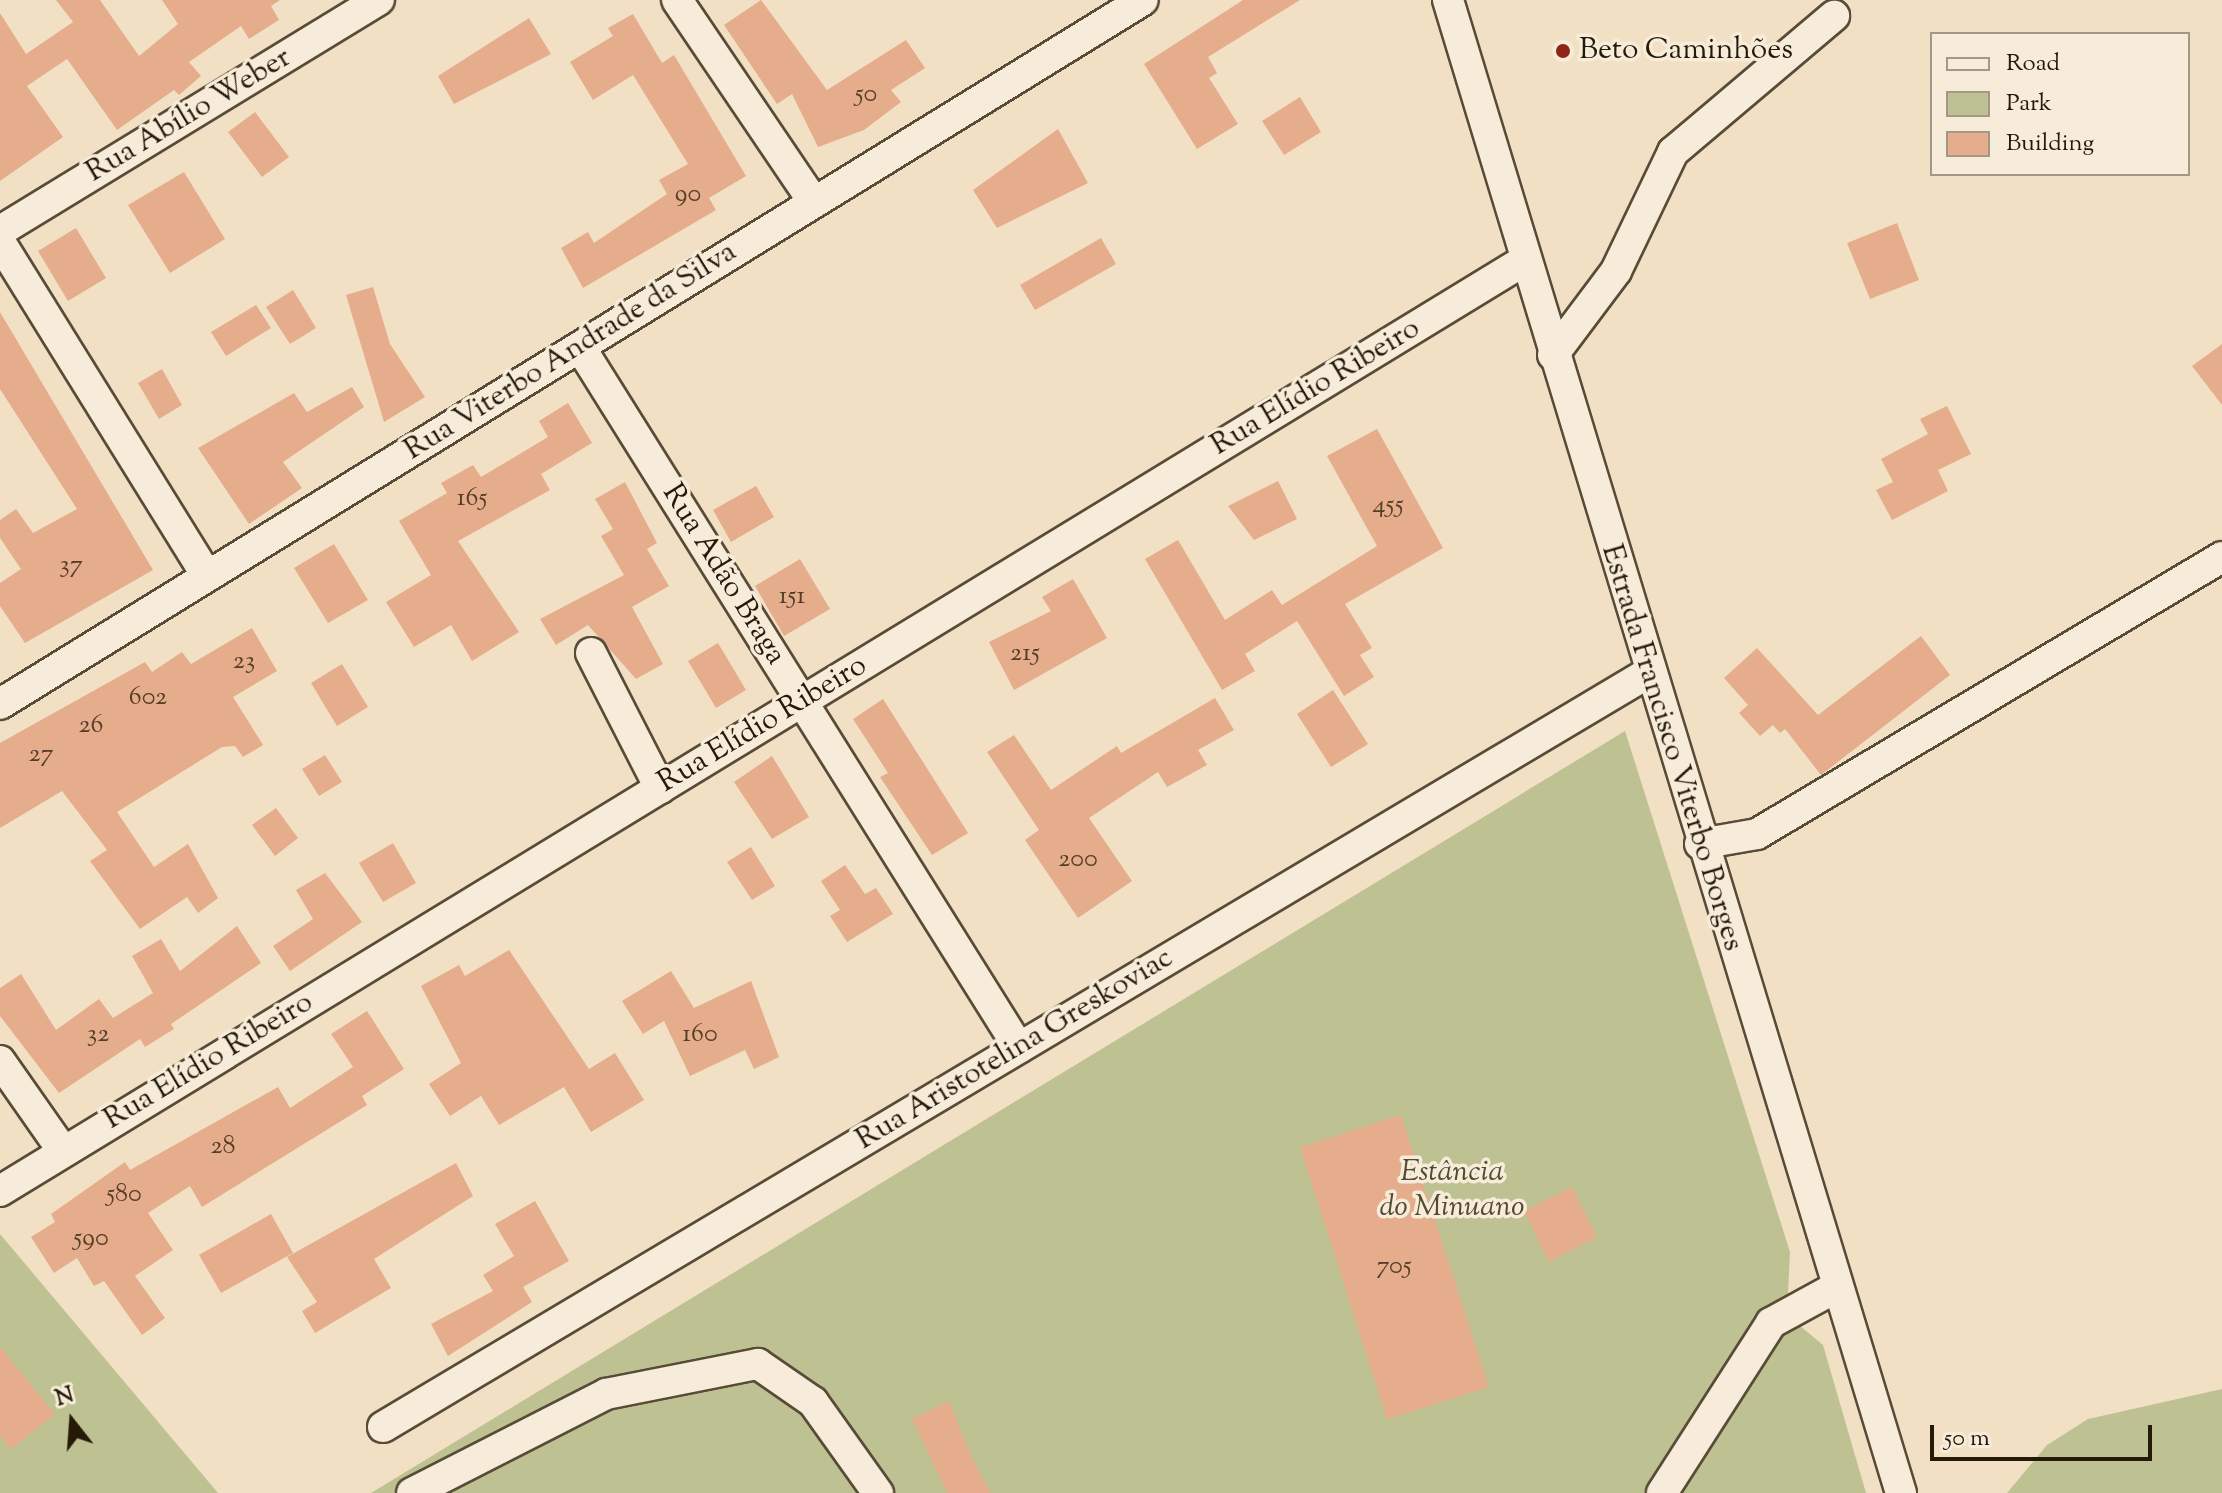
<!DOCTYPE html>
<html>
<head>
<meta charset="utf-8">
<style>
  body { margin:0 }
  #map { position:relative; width:2222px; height:1493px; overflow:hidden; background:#f2e0c5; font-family:"Sorts Mill Goudy",serif }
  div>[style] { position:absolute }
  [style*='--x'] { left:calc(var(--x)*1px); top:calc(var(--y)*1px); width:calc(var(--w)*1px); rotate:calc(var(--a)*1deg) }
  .green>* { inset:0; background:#bec192 }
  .building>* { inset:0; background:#e5ad8b }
  .roads { filter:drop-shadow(2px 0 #584b37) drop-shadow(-2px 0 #584b37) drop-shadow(0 2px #584b37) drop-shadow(0 -2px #584b37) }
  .minor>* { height:30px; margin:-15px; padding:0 15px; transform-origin:15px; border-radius:15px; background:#f7ebd9 }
  .dots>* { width:22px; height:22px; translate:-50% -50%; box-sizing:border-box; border:4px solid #f7ebd9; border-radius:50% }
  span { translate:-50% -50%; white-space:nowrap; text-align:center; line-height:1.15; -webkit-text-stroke:7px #f7ebd9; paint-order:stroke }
  .number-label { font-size:26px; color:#553e29 }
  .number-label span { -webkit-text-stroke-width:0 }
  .poi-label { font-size:30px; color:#251908 }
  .left { translate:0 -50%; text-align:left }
  .street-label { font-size:30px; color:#251908 }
  .park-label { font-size:30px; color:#534b31; font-style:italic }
  .legend { position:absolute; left:1930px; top:32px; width:260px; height:144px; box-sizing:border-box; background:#f7ebd9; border:2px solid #a39785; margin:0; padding:10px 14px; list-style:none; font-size:24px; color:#251908 }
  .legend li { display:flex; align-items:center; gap:16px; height:40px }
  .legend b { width:40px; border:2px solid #a39785 }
  .north { position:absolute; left:32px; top:1381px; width:80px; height:80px; -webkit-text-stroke:6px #f7ebd9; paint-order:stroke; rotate:343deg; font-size:22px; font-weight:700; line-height:32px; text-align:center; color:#251908 }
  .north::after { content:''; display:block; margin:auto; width:28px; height:36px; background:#251908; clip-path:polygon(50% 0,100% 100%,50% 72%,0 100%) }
  .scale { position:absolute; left:1930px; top:1425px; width:222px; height:36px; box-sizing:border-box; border:4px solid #251908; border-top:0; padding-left:10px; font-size:24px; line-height:28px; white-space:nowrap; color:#251908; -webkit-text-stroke:6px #f7ebd9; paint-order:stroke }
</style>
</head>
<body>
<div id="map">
  <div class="green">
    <i style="clip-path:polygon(1625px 731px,1790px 1252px,1787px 1315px,1823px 1345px,1866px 1493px,371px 1493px)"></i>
    <i style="clip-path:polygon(0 1234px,218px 1493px,0 1493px)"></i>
    <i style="clip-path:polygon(2222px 1389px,2222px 1493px,2007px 1493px,2047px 1445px,2088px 1419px)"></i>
  </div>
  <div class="building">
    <i style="clip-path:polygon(56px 0,100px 0,139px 56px,178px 24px,162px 0,280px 0,271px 6px,279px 20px,249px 39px,241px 26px,189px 62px,201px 76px,179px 95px,174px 90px,117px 130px,67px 59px,27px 86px,63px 137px,0 181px,0 13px,26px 54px,73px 22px)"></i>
    <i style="clip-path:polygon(761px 0,827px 90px,906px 40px,925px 68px,891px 90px,901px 102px,864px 130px,818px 147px,792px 94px,777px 104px,724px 25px)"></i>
    <i style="clip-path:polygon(1243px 0,1300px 0,1208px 57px,1217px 73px,1209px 78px,1238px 124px,1197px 149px,1144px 64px)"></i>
    <i style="clip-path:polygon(633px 14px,662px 63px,674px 55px,746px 176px,709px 198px,716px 210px,583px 288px,561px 248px,588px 232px,594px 243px,667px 194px,659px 180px,688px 164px,633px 75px,593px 100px,570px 62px,613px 36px,608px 28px)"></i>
    <i style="clip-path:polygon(529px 18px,551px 54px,454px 104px,438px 76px)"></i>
    <i style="clip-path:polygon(1300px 97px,1321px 132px,1284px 155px,1262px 121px)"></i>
    <i style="clip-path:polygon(255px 112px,289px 157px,262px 177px,228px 132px)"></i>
    <i style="clip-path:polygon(1058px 129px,1088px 183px,997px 228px,973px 190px)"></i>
    <i style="clip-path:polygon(184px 172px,225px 239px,170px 273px,128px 205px)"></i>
    <i style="clip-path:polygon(1897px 223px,1919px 280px,1870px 299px,1847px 243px)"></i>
    <i style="clip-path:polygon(76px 228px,106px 278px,68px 301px,38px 251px)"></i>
    <i style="clip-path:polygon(1101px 238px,1116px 264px,1035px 310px,1020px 285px)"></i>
    <i style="clip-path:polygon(373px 287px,390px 344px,425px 397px,384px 422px,346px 295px)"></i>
    <i style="clip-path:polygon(293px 290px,316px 328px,290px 344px,266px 307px)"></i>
    <i style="clip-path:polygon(256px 305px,271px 328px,226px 356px,211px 332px)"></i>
    <i style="clip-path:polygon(0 312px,153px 570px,25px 643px,0 606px,0 583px,21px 569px,0 538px,0 520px,16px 509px,33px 533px,77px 509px,0 389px)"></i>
    <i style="clip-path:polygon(2222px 344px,2222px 405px,2192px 366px)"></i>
    <i style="clip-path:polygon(162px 369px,182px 405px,159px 419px,138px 383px)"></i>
    <i style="clip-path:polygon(352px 387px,364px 407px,283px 462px,302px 488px,249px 524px,198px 448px,294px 393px,307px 412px)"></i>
    <i style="clip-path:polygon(568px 403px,592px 443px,541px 474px,550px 490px,458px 541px,519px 632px,472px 661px,451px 625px,414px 647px,386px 602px,431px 575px,399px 521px,447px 493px,441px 483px,473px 465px,481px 477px,548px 437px,539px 421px)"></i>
    <i style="clip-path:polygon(1947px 406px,1971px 454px,1938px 470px,1948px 491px,1892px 520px,1876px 490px,1893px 482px,1881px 459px,1928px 434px,1920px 419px)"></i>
    <i style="clip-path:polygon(1377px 429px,1443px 548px,1345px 604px,1372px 648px,1360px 655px,1374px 677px,1344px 696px,1297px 621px,1245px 654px,1255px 671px,1222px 690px,1145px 559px,1178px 540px,1225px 620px,1272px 590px,1282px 605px,1377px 546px,1327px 456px)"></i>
    <i style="clip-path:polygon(1278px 481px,1297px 519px,1254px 540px,1228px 506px)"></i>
    <i style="clip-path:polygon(625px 482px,657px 543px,647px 549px,669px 586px,632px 607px,663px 664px,636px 679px,588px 625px,556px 645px,540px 619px,624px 575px,601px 536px,613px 529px,595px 499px)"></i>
    <i style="clip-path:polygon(756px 486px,774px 517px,731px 542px,713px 510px)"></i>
    <i style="clip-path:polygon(334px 544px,368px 600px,328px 623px,294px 568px)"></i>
    <i style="clip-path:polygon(800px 559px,830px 609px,784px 636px,755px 586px)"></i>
    <i style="clip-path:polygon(1073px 579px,1107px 638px,1014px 690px,989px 642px,1051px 611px,1042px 597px)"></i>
    <i style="clip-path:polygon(252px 628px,277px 671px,233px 697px,263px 745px,243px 757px,235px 746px,222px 747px,117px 812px,154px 867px,188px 844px,218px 898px,198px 913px,187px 897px,140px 929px,90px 861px,107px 850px,62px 791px,0 828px,0 743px,145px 662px,152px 672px,182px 652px,191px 664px)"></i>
    <i style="clip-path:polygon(1921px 636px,1950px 675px,1821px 775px,1785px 729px,1780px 733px,1773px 725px,1760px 736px,1739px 713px,1748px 705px,1724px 678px,1757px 648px,1818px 715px)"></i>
    <i style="clip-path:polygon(718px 643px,746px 690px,716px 708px,688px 661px)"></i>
    <i style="clip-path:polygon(342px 664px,368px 707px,337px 726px,311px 683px)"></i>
    <i style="clip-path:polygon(1333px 690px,1368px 744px,1331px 767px,1297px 714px)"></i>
    <i style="clip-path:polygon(1215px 698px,1234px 730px,1198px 750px,1207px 765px,1167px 787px,1158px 772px,1089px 818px,1132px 881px,1078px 918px,1025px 840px,1039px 830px,987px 752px,1014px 735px,1051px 790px,1117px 746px,1121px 753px)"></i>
    <i style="clip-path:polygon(883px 699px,968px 833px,932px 855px,880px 777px,888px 773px,853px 719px)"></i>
    <i style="clip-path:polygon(325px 755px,342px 782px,319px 796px,302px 769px)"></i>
    <i style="clip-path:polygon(772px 756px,809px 817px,772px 839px,734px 782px)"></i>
    <i style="clip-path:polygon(276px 808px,298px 838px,275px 856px,252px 825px)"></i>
    <i style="clip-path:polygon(393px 843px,416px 883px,383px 902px,359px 863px)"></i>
    <i style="clip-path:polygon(751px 847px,775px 886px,752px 900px,727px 862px)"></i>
    <i style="clip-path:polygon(845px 865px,865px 894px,876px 888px,893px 914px,847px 942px,830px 916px,840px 910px,821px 881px)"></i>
    <i style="clip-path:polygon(325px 873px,362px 922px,290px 971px,273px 946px,313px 919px,296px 890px)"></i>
    <i style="clip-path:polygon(237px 926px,261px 963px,171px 1024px,174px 1029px,145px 1047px,140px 1039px,59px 1093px,0 1016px,0 988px,21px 974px,56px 1030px,99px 999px,113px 1018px,153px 993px,132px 956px,161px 939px,180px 971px)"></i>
    <i style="clip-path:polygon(509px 950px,589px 1069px,615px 1053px,644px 1100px,591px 1132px,564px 1087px,499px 1125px,481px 1096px,450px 1116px,429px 1084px,461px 1063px,421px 986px,459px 965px,465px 976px)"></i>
    <i style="clip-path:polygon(671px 971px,694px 1008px,751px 981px,779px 1057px,754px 1069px,745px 1050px,690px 1076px,664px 1021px,643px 1034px,622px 1001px)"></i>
    <i style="clip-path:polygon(367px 1011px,404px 1069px,362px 1096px,367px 1105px,202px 1207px,190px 1186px,148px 1213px,173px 1250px,135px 1276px,165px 1318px,142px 1335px,104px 1281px,94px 1286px,77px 1258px,54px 1273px,31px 1237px,55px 1222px,51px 1214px,125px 1162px,130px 1170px,278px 1087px,290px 1108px,353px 1067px,331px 1034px)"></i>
    <i style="clip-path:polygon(1401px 1115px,1489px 1387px,1387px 1419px,1300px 1147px)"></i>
    <i style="clip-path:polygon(456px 1163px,473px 1196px,374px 1259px,391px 1288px,315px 1333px,302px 1311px,317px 1302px,287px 1257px)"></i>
    <i style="clip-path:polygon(1572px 1187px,1597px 1237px,1549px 1262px,1524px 1211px)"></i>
    <i style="clip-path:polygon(535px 1201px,569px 1261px,523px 1287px,532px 1302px,448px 1356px,431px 1324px,493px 1291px,483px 1275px,514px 1256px,495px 1224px)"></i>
    <i style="clip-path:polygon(271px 1214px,293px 1253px,221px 1293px,199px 1255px)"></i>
    <i style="clip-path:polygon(0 1347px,55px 1414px,11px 1449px,0 1436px)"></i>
    <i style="clip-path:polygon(949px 1401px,968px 1449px,990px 1493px,947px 1493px,912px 1419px)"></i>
  </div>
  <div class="roads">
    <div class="minor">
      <i style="--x:677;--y:0;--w:244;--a:55.9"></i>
      <i style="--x:1448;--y:0;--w:1560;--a:73.12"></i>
      <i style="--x:0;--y:231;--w:444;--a:-31.4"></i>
      <i style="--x:0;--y:242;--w:393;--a:58.2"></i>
      <i style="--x:580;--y:347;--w:827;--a:57.94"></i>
      <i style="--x:1553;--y:355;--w:105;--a:-53.1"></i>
      <i style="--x:1616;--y:271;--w:132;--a:-64.4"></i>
      <i style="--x:1673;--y:152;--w:211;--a:-40.2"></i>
      <i style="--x:591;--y:653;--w:152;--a:62.9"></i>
      <i style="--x:0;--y:704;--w:1342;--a:-31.63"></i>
      <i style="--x:1700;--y:844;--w:58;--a:-10"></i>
      <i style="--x:1757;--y:834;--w:541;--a:-30.78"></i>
      <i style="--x:0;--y:1061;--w:110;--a:55"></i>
      <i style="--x:0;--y:1191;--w:1787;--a:-31.4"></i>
      <i style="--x:383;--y:1427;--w:1473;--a:-30.8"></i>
      <i style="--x:412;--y:1493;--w:218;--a:-27"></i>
      <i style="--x:606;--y:1394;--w:155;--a:-11.2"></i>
      <i style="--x:758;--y:1364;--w:67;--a:34.6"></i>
      <i style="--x:813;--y:1402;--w:112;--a:54.5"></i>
      <i style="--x:1662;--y:1493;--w:202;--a:-57.3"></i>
      <i style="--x:1771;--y:1323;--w:73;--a:-28.7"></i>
    </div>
  </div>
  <div class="dots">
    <i style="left:1563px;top:51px;background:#8f2418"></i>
  </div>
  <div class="number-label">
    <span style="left:866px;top:95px">50</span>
    <span style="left:688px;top:195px">90</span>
    <span style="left:472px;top:499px">165</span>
    <span style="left:1388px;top:506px">455</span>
    <span style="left:71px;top:566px">37</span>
    <span style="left:792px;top:597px">151</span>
    <span style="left:1025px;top:654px">215</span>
    <span style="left:244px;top:662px">23</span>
    <span style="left:148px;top:698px">602</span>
    <span style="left:91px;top:726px">26</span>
    <span style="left:41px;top:755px">27</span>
    <span style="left:1078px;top:860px">200</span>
    <span style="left:98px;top:1035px">32</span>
    <span style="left:700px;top:1035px">160</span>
    <span style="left:223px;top:1147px">28</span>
    <span style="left:124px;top:1195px">580</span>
    <span style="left:91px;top:1239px">590</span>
    <span style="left:1394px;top:1267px">705</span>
  </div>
  <div class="poi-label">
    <span class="left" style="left:1579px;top:51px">Beto Caminhões</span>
  </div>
  <div class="street-label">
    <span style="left:189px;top:116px;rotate:-31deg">Rua Abílio Weber</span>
    <span style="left:571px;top:352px;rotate:-32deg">Rua Viterbo Andrade da Silva</span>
    <span style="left:1316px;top:388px;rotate:-31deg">Rua Elídio Ribeiro</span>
    <span style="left:723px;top:575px;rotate:58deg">Rua Adão Braga</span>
    <span style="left:763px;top:725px;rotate:-31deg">Rua Elídio Ribeiro</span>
    <span style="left:1671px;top:748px;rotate:73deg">Estrada Francisco Viterbo Borges</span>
    <span style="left:1015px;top:1050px;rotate:-31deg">Rua Aristotelina Greskoviac</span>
    <span style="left:209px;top:1062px;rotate:-31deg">Rua Elídio Ribeiro</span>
  </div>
  <div class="park-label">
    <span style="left:1452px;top:1190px">Estância<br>do Minuano</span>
  </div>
  <ul class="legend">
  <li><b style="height:10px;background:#f7ebd9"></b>Road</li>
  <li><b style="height:22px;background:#bec192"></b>Park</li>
  <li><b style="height:22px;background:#e5ad8b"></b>Building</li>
  </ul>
  <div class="north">N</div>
  <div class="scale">50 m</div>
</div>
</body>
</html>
